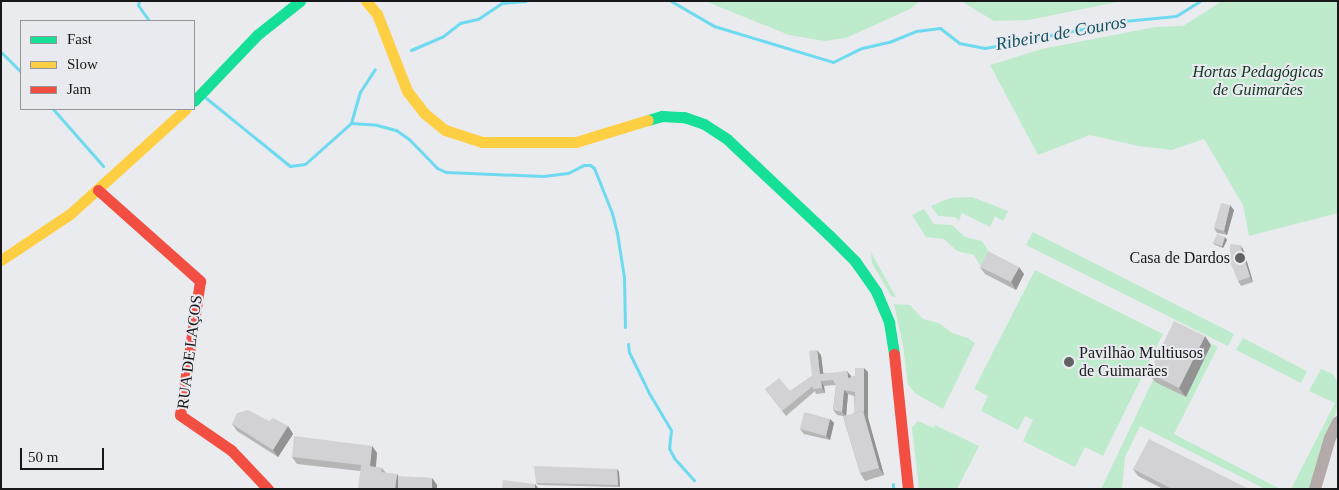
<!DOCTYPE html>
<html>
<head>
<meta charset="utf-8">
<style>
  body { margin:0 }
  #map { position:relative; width:1339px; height:490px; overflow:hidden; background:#eaebee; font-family:Georgia,serif }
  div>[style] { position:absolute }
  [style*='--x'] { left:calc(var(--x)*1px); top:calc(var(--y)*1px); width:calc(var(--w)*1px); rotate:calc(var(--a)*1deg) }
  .green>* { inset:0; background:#bfebcd }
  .stream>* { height:3px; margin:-1.5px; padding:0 1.5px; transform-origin:1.5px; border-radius:1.5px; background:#6ddaf0 }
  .street>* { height:12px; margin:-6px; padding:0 6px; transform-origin:6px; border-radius:6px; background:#b5aaaa }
  .fast>* { height:11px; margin:-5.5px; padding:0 5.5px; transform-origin:5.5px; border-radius:5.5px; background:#16e098 }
  .slow>* { height:11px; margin:-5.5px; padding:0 5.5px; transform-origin:5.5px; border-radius:5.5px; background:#ffcf43 }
  .jam>* { height:11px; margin:-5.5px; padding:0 5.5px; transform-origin:5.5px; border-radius:5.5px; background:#f24e42 }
  .wall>* { inset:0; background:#b5b5b6 }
  .shaded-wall>* { inset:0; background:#939394 }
  .building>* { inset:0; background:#d2d2d4 }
  .dots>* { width:14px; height:14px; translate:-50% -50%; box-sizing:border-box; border:2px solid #e8eaf0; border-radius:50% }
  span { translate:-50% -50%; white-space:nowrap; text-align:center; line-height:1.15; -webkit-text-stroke:4px #e8eaf0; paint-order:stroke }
  .park-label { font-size:16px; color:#0d351b; font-style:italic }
  .poi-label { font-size:16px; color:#18181a }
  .right { translate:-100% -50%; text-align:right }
  .left { translate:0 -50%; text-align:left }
  .street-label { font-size:16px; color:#18181a }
  .water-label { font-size:18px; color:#155360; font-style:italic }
  .frame { position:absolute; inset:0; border:2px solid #18181a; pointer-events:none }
  .legend { position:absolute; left:20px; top:20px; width:175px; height:90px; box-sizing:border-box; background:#e8eaf0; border:1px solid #95969a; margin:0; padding:6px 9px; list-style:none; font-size:15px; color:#18181a }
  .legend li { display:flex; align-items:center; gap:10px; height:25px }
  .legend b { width:25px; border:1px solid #95969a }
  .scale { position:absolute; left:20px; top:448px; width:84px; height:22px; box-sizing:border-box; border:2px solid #18181a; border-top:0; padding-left:6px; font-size:15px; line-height:18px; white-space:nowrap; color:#18181a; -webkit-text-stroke:4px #e8eaf0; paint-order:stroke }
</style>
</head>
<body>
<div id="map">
  <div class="green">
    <i style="clip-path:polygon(705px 1px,920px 1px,910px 9px,846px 38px,825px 41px,789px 35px)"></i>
    <i style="clip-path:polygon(961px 1px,1122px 1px,1029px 20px,994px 21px)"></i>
    <i style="clip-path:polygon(1222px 1px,1338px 1px,1338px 213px,1249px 236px,1243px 205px,1204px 139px,1172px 150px,1138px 146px,1090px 135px,1038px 155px,990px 65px,1042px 49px,1155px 27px,1183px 26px)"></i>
    <i style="clip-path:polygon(972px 197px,1008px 211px,1003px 221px,995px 216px,990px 227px,962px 213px,959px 221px,955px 217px,938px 216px,931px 206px,950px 198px)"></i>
    <i style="clip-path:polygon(924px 209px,934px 224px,952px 225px,965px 237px,982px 241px,993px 258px,985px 274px,974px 255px,957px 251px,944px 239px,926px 237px,912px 215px)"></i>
    <i style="clip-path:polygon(1033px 232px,1234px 334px,1228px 346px,1026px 245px)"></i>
    <i style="clip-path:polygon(871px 252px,896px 297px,891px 296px,872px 263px)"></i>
    <i style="clip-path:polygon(1035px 270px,1163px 334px,1103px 456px,1085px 447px,1075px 467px,1023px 441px,1033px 420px,1025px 416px,1018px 430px,981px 411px,988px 396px,974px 389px)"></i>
    <i style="clip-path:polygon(894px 304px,910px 305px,923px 319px,939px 323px,952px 333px,968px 338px,975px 343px,943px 409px,916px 394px,908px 385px,903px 346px)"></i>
    <i style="clip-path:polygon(1243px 338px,1307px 371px,1301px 383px,1236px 350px)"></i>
    <i style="clip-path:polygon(1212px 344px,1218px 347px,1174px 434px,1280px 489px,1265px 489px,1140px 426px,1125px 457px,1122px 489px,1101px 489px,1153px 380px,1186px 397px)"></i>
    <i style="clip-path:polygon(1321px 369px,1333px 374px,1338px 382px,1338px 406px,1309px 489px,1291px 489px,1335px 403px,1309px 391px)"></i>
    <i style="clip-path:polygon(918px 421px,934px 428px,935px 425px,979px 446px,957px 489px,919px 489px,912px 427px)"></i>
  </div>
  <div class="stream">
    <i style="--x:139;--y:1;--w:4;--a:104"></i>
    <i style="--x:138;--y:5;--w:19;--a:55"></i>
    <i style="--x:671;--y:1;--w:50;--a:30.2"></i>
    <i style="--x:714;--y:26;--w:124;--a:16.8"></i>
    <i style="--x:833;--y:62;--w:32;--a:-26"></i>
    <i style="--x:862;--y:48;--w:28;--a:-13"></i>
    <i style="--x:889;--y:42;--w:29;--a:-22"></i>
    <i style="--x:916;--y:31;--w:24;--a:-7"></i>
    <i style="--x:940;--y:28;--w:24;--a:38"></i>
    <i style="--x:959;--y:43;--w:26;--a:11"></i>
    <i style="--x:985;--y:48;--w:142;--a:-11"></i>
    <i style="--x:1124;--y:21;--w:52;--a:-5.5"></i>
    <i style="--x:1176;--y:16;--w:28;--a:-32"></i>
    <i style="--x:411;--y:50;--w:34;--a:-23"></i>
    <i style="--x:442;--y:37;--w:23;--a:-38"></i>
    <i style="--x:460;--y:23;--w:18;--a:-13"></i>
    <i style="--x:478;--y:19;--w:29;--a:-34"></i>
    <i style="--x:502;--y:3;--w:24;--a:-5"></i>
    <i style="--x:1;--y:52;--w:28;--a:45"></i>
    <i style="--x:206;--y:98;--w:108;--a:39"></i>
    <i style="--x:290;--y:166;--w:15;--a:-8"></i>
    <i style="--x:305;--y:164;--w:62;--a:-41.7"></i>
    <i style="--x:351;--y:123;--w:32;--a:-74"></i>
    <i style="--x:360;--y:92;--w:27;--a:-57"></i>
    <i style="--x:53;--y:109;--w:76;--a:48.7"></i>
    <i style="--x:351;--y:123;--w:26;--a:4"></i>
    <i style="--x:377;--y:125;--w:20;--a:15"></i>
    <i style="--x:396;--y:130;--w:16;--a:35"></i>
    <i style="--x:409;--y:139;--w:40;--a:46"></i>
    <i style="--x:437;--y:168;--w:10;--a:24"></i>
    <i style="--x:446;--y:172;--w:97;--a:2.4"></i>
    <i style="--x:543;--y:176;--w:25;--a:-7"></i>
    <i style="--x:568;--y:173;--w:18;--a:-27"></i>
    <i style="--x:584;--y:165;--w:6;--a:0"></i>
    <i style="--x:590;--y:165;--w:5;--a:37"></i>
    <i style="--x:594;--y:168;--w:48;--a:68.2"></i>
    <i style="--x:612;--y:213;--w:21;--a:76"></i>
    <i style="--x:617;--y:233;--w:45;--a:81"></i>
    <i style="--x:624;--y:277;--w:50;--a:88.9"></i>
    <i style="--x:628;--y:344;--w:8;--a:83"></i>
    <i style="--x:629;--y:352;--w:46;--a:64"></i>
    <i style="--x:649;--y:393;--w:43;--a:59.3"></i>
    <i style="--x:671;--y:430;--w:18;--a:96"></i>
    <i style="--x:669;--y:448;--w:11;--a:63"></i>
    <i style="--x:674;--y:458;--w:30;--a:48"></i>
    <i style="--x:893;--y:484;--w:5;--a:90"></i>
  </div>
  <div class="street">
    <i style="--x:1315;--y:489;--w:53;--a:-73.6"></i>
    <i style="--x:1330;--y:438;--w:18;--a:-63"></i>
  </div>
  <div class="fast">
    <i style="--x:194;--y:101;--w:91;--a:-46.3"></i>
    <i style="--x:257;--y:35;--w:55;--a:-38.3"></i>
    <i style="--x:648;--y:120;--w:15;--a:-16"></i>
    <i style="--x:662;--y:116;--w:22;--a:3"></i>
    <i style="--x:684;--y:117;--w:21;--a:19"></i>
    <i style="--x:704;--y:124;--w:27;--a:33"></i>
    <i style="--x:727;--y:139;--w:140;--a:43.3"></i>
    <i style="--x:829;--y:235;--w:37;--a:45"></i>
    <i style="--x:855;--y:261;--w:37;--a:55"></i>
    <i style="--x:876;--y:291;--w:34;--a:67"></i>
    <i style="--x:889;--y:322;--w:32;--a:81"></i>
  </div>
  <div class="slow">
    <i style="--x:366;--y:1;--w:17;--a:50"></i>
    <i style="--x:377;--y:14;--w:83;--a:68.7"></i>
    <i style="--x:407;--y:91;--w:28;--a:52"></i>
    <i style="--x:424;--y:113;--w:27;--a:39"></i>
    <i style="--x:445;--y:130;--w:39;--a:18"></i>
    <i style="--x:482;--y:142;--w:94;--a:0"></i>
    <i style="--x:576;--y:142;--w:75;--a:-17"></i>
    <i style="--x:1;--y:260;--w:83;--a:-33.7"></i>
    <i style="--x:70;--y:214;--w:156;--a:-42.2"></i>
  </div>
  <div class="jam">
    <i style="--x:98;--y:190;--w:137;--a:41.7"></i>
    <i style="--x:200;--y:281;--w:135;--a:98.5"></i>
    <i style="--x:180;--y:415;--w:62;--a:34.5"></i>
    <i style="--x:231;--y:450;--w:54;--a:46.5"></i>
    <i style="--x:894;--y:354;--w:136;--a:84.1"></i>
  </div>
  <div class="wall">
    <i style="clip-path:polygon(1234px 210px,1227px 235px,1217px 233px,1214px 228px)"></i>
    <i style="clip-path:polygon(1225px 237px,1227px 240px,1223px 248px,1215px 245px,1213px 243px)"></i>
    <i style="clip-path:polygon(1243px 249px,1253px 282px,1241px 286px,1238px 281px)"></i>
    <i style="clip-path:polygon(980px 267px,1024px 274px,1016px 290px,985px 274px)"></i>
    <i style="clip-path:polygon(1211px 345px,1186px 397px,1155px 382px,1149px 373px)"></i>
    <i style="clip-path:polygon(evenodd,821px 355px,823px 373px,851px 376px,851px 377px,868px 372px,868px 418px,884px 475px,865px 481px,860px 473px,843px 416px,837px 415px,833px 410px,836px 386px,835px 385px,824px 386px,825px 393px,816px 394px,815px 391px,786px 416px,765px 389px,790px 391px,812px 376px,821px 355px,848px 394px,854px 396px,855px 413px,846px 416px,848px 394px)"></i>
    <i style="clip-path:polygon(830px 419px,834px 423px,830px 440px,804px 434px,800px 429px)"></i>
    <i style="clip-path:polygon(269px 421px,288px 426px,293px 434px,278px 457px,237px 431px,232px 424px)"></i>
    <i style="clip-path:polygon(372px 446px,377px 453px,376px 467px,382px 468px,386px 473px,398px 477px,432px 478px,437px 485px,437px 489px,403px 489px,360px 471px,297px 464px,292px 457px)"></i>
    <i style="clip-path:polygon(617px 469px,619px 472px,620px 487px,538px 485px,536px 483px)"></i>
    <i style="clip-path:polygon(1133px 469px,1249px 489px,1163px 489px,1138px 476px)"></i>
  </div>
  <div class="shaded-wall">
    <i style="clip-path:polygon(1230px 205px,1234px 210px,1227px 235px,1224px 231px)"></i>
    <i style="clip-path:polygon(1225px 237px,1227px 240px,1223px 248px,1222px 246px)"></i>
    <i style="clip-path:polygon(1240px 245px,1243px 249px,1253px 282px,1250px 277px)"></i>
    <i style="clip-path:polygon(1019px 267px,1024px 274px,1016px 290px,1011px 282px)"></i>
    <i style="clip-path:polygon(1205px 336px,1211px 345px,1186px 397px,1179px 388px)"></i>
    <i style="clip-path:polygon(817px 350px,821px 355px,824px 379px,820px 374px)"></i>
    <i style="clip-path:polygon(864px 368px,868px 372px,868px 418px,864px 413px)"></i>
    <i style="clip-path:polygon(847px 371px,851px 376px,851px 383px,848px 378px)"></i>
    <i style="clip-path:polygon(821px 381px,824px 386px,825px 393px,822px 388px)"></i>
    <i style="clip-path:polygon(844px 390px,848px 394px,846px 417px,842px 412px)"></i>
    <i style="clip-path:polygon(863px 411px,868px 418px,884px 475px,879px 468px)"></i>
    <i style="clip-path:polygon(830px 419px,834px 423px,830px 440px,826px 436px)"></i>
    <i style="clip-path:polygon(288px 426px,293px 434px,278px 457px,273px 450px)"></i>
    <i style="clip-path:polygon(372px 446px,377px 453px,375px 473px,370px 466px)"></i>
    <i style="clip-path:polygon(617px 469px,619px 472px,620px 487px,618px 485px)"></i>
    <i style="clip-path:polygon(397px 474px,402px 481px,398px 489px,395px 489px)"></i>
    <i style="clip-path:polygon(432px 478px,437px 485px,437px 489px,432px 489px)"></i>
    <i style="clip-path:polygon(535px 484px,539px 489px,535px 489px)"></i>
  </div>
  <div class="building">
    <i style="clip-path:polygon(1221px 203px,1230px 205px,1224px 231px,1214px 228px)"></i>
    <i style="clip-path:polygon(1217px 234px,1225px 237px,1222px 246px,1213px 243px)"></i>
    <i style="clip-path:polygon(1230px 244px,1240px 245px,1250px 277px,1238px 281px,1230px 262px)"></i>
    <i style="clip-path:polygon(988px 251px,1019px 267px,1011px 282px,980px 267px)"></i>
    <i style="clip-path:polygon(1174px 321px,1205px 336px,1179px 388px,1149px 373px)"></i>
    <i style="clip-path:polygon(817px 350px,820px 374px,847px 371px,848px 378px,855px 376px,855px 368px,864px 368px,864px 413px,863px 411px,854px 413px,855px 392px,844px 390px,842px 412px,833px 410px,836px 386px,833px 380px,821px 381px,822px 388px,813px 389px,813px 386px,782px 411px,765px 389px,779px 378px,790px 391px,812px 376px,809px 351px)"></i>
    <i style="clip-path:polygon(248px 410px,269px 421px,273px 418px,288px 426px,273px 450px,232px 424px,237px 413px)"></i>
    <i style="clip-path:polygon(863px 411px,879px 468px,860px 473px,843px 416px)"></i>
    <i style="clip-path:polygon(804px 412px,830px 419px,826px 436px,800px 429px)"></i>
    <i style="clip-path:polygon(294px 436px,372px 446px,370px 466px,382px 468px,381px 472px,397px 474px,395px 489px,358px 489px,361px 465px,292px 457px)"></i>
    <i style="clip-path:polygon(1149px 439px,1249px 489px,1172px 489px,1133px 469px)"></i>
    <i style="clip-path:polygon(534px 466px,617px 469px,618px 485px,536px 483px)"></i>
    <i style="clip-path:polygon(398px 476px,432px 478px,432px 489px,398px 488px)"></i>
    <i style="clip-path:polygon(503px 480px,535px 484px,535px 489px,502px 489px)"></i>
  </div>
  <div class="dots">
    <i style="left:1240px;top:258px;background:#626264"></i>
    <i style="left:1069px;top:362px;background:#626264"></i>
  </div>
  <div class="park-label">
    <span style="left:1258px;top:81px">Hortas Pedagógicas<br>de Guimarães</span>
  </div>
  <div class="poi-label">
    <span class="right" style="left:1230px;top:258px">Casa de Dardos</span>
    <span class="left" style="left:1079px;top:362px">Pavilhão Multiusos<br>de Guimarães</span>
  </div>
  <div class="street-label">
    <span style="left:190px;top:352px;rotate:-83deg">RUA DE LAÇOS</span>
  </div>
  <div class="water-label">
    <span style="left:1061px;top:33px;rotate:-10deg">Ribeira de Couros</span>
  </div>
  <div class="frame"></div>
  <ul class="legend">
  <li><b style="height:6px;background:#16e098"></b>Fast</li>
  <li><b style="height:6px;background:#ffcf43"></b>Slow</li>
  <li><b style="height:6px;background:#f24e42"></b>Jam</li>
  </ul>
  <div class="scale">50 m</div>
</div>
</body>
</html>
